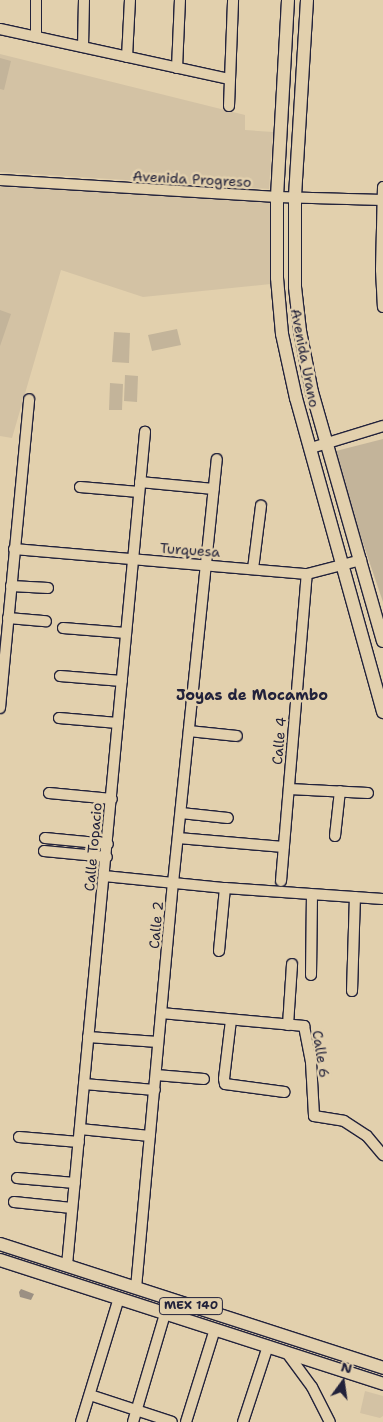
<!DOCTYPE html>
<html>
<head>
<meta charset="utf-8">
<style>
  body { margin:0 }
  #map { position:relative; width:383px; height:1422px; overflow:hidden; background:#e2d0ad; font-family:"Shantell Sans",sans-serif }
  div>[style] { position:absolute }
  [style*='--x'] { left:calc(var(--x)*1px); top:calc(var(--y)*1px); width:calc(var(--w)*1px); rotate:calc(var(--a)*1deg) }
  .built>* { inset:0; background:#d3c2a4 }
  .green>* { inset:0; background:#c3b49a }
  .water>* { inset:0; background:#9b9083 }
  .roads { filter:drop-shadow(1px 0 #22223b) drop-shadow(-1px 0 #22223b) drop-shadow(0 1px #22223b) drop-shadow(0 -1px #22223b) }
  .minor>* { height:10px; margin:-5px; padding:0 5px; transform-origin:5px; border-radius:5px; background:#e2d0ad }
  .major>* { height:12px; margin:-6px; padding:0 6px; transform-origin:6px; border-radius:6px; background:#e2d0ad }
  span { translate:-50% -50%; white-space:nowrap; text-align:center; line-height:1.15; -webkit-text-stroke:5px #e2d0ad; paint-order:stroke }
  .shield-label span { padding:1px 4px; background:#e2d0ad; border:1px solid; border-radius:4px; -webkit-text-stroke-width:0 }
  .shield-label { font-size:12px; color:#22223b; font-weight:700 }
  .street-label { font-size:14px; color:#22223b }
  .neighbourhood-label { font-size:15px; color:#22223b; font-weight:700 }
  .north { position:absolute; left:318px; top:1357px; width:50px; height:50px; -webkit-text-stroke:4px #e2d0ad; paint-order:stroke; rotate:14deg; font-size:14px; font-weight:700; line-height:20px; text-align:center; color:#22223b }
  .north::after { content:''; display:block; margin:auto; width:18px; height:22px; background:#22223b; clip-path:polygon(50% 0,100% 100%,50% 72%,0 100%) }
</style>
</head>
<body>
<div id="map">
  <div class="built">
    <i style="clip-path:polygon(0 54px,245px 115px,245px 130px,273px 132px,269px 189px,0 172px)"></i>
    <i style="clip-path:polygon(0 187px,276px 200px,271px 284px,143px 297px,61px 270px,12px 438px,0 436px)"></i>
    <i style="clip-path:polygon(365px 1391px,383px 1396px,383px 1416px,380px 1418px,360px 1413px)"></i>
  </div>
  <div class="green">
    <i style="clip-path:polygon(0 58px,11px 61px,4px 90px,0 89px)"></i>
    <i style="clip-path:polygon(0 310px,11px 314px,0 346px)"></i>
    <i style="clip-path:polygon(177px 329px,181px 345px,152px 351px,148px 335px)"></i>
    <i style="clip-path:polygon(114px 332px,130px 333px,129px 363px,112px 362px)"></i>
    <i style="clip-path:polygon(125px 375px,138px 376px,137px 402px,124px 401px)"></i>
    <i style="clip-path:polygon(110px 383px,123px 384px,122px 410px,109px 410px)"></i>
    <i style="clip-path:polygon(383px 439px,383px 602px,332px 452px)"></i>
  </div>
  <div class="water">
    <i style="clip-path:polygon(21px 1289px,34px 1294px,31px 1300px,20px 1297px,19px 1292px)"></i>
  </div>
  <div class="roads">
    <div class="minor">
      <i style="--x:0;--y:29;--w:235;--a:12.3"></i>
      <i style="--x:36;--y:37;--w:37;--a:-90"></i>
      <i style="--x:83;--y:47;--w:47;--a:-88.8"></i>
      <i style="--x:127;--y:57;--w:57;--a:-87"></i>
      <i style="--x:177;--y:68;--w:68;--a:-87.5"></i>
      <i style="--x:229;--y:106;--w:106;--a:-87.8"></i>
      <i style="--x:0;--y:180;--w:278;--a:3.5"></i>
      <i style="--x:277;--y:197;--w:106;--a:1.6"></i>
      <i style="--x:383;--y:187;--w:83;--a:91.4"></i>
      <i style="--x:381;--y:270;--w:37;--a:87"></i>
      <i style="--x:311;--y:448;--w:75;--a:-17"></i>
      <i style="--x:140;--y:482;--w:74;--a:5.4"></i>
      <i style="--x:80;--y:487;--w:59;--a:4.8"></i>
      <i style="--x:14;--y:549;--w:294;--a:4.9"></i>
      <i style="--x:307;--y:574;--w:56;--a:-14.5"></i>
      <i style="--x:253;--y:569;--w:64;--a:-82.8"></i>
      <i style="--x:11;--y:586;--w:37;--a:3"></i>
      <i style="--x:8;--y:618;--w:38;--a:5"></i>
      <i style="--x:63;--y:628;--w:63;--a:4.5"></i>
      <i style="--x:60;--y:676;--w:62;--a:4.6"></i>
      <i style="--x:0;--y:708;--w:310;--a:-84.6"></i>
      <i style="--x:59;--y:718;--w:59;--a:4.8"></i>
      <i style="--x:189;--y:731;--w:48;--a:5.9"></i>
      <i style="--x:289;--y:789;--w:79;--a:2.9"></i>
      <i style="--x:49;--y:793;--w:63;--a:5.4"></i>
      <i style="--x:181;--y:813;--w:47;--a:6.1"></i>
      <i style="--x:335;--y:836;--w:45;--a:-83.7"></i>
      <i style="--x:45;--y:838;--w:63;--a:5.4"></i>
      <i style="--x:178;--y:838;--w:106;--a:4.9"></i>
      <i style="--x:44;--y:851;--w:63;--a:5.4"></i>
      <i style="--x:104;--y:876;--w:122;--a:5.7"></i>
      <i style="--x:225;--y:888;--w:158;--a:4"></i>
      <i style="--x:281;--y:881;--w:308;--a:-85.2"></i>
      <i style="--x:219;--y:951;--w:63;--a:-84.6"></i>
      <i style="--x:311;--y:975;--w:80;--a:-89.3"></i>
      <i style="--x:352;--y:991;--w:94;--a:-88.2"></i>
      <i style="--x:161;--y:1013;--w:144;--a:5.2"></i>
      <i style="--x:304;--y:1026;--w:37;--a:79"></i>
      <i style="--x:311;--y:1062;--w:54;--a:86.8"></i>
      <i style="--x:314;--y:1116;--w:30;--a:9"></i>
      <i style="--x:344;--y:1121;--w:27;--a:33"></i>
      <i style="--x:367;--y:1136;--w:25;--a:50"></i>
      <i style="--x:231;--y:1020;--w:59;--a:96.8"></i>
      <i style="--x:224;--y:1079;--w:5;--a:79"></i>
      <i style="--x:225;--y:1084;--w:60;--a:7.7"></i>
      <i style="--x:288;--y:1025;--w:61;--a:-86.2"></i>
      <i style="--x:88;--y:1037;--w:70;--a:4.1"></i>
      <i style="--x:156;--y:1075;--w:48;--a:4.8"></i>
      <i style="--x:84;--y:1084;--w:71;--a:4.8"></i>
      <i style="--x:80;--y:1129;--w:70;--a:5.7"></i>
      <i style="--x:19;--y:1137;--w:60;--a:4.8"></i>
      <i style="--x:17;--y:1178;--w:58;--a:4.9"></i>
      <i style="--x:14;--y:1202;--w:58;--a:5.9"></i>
      <i style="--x:67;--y:1265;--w:837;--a:-84.65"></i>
      <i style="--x:136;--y:1288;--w:407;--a:-84.8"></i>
      <i style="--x:173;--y:883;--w:426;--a:-84.1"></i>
      <i style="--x:287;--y:1353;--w:42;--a:53.7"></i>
      <i style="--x:312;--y:1387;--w:39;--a:63"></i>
      <i style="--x:90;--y:1395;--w:86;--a:18.2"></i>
      <i style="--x:81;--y:1422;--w:130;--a:-73"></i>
      <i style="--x:133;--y:1422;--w:113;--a:-73.5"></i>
      <i style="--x:186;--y:1422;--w:97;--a:-72.7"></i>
      <i style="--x:243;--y:1422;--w:80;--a:-71.8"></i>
    </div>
    <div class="major">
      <i style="--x:288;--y:0;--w:197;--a:93.2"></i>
      <i style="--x:277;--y:197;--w:81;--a:90"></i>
      <i style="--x:277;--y:278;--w:56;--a:84.9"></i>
      <i style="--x:282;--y:334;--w:66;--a:77.7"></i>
      <i style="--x:296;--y:398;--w:326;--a:74.5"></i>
      <i style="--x:307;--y:0;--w:198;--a:93.5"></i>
      <i style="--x:295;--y:198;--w:89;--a:90"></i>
      <i style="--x:295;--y:287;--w:44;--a:83.5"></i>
      <i style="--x:300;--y:331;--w:62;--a:78.9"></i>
      <i style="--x:312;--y:392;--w:259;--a:74.1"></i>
      <i style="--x:0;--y:1244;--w:403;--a:17.9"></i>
      <i style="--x:0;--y:1260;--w:403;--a:17.9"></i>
    </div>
  </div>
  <div class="shield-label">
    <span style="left:191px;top:1306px">MEX 140</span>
  </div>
  <div class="street-label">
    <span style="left:192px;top:179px;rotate:3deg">Avenida Progreso</span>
    <span style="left:305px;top:358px;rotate:79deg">Avenida Urano</span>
    <span style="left:190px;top:550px;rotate:4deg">Turquesa</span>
    <span style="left:279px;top:741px;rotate:-85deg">Calle 4</span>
    <span style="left:93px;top:847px;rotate:-85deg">Calle Topacio</span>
    <span style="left:156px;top:925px;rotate:-85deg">Calle 2</span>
    <span style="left:321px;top:1054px;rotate:81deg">Calle 6</span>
  </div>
  <div class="neighbourhood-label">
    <span style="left:252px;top:696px">Joyas de Mocambo</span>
  </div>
  <div class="north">N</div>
</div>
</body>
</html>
